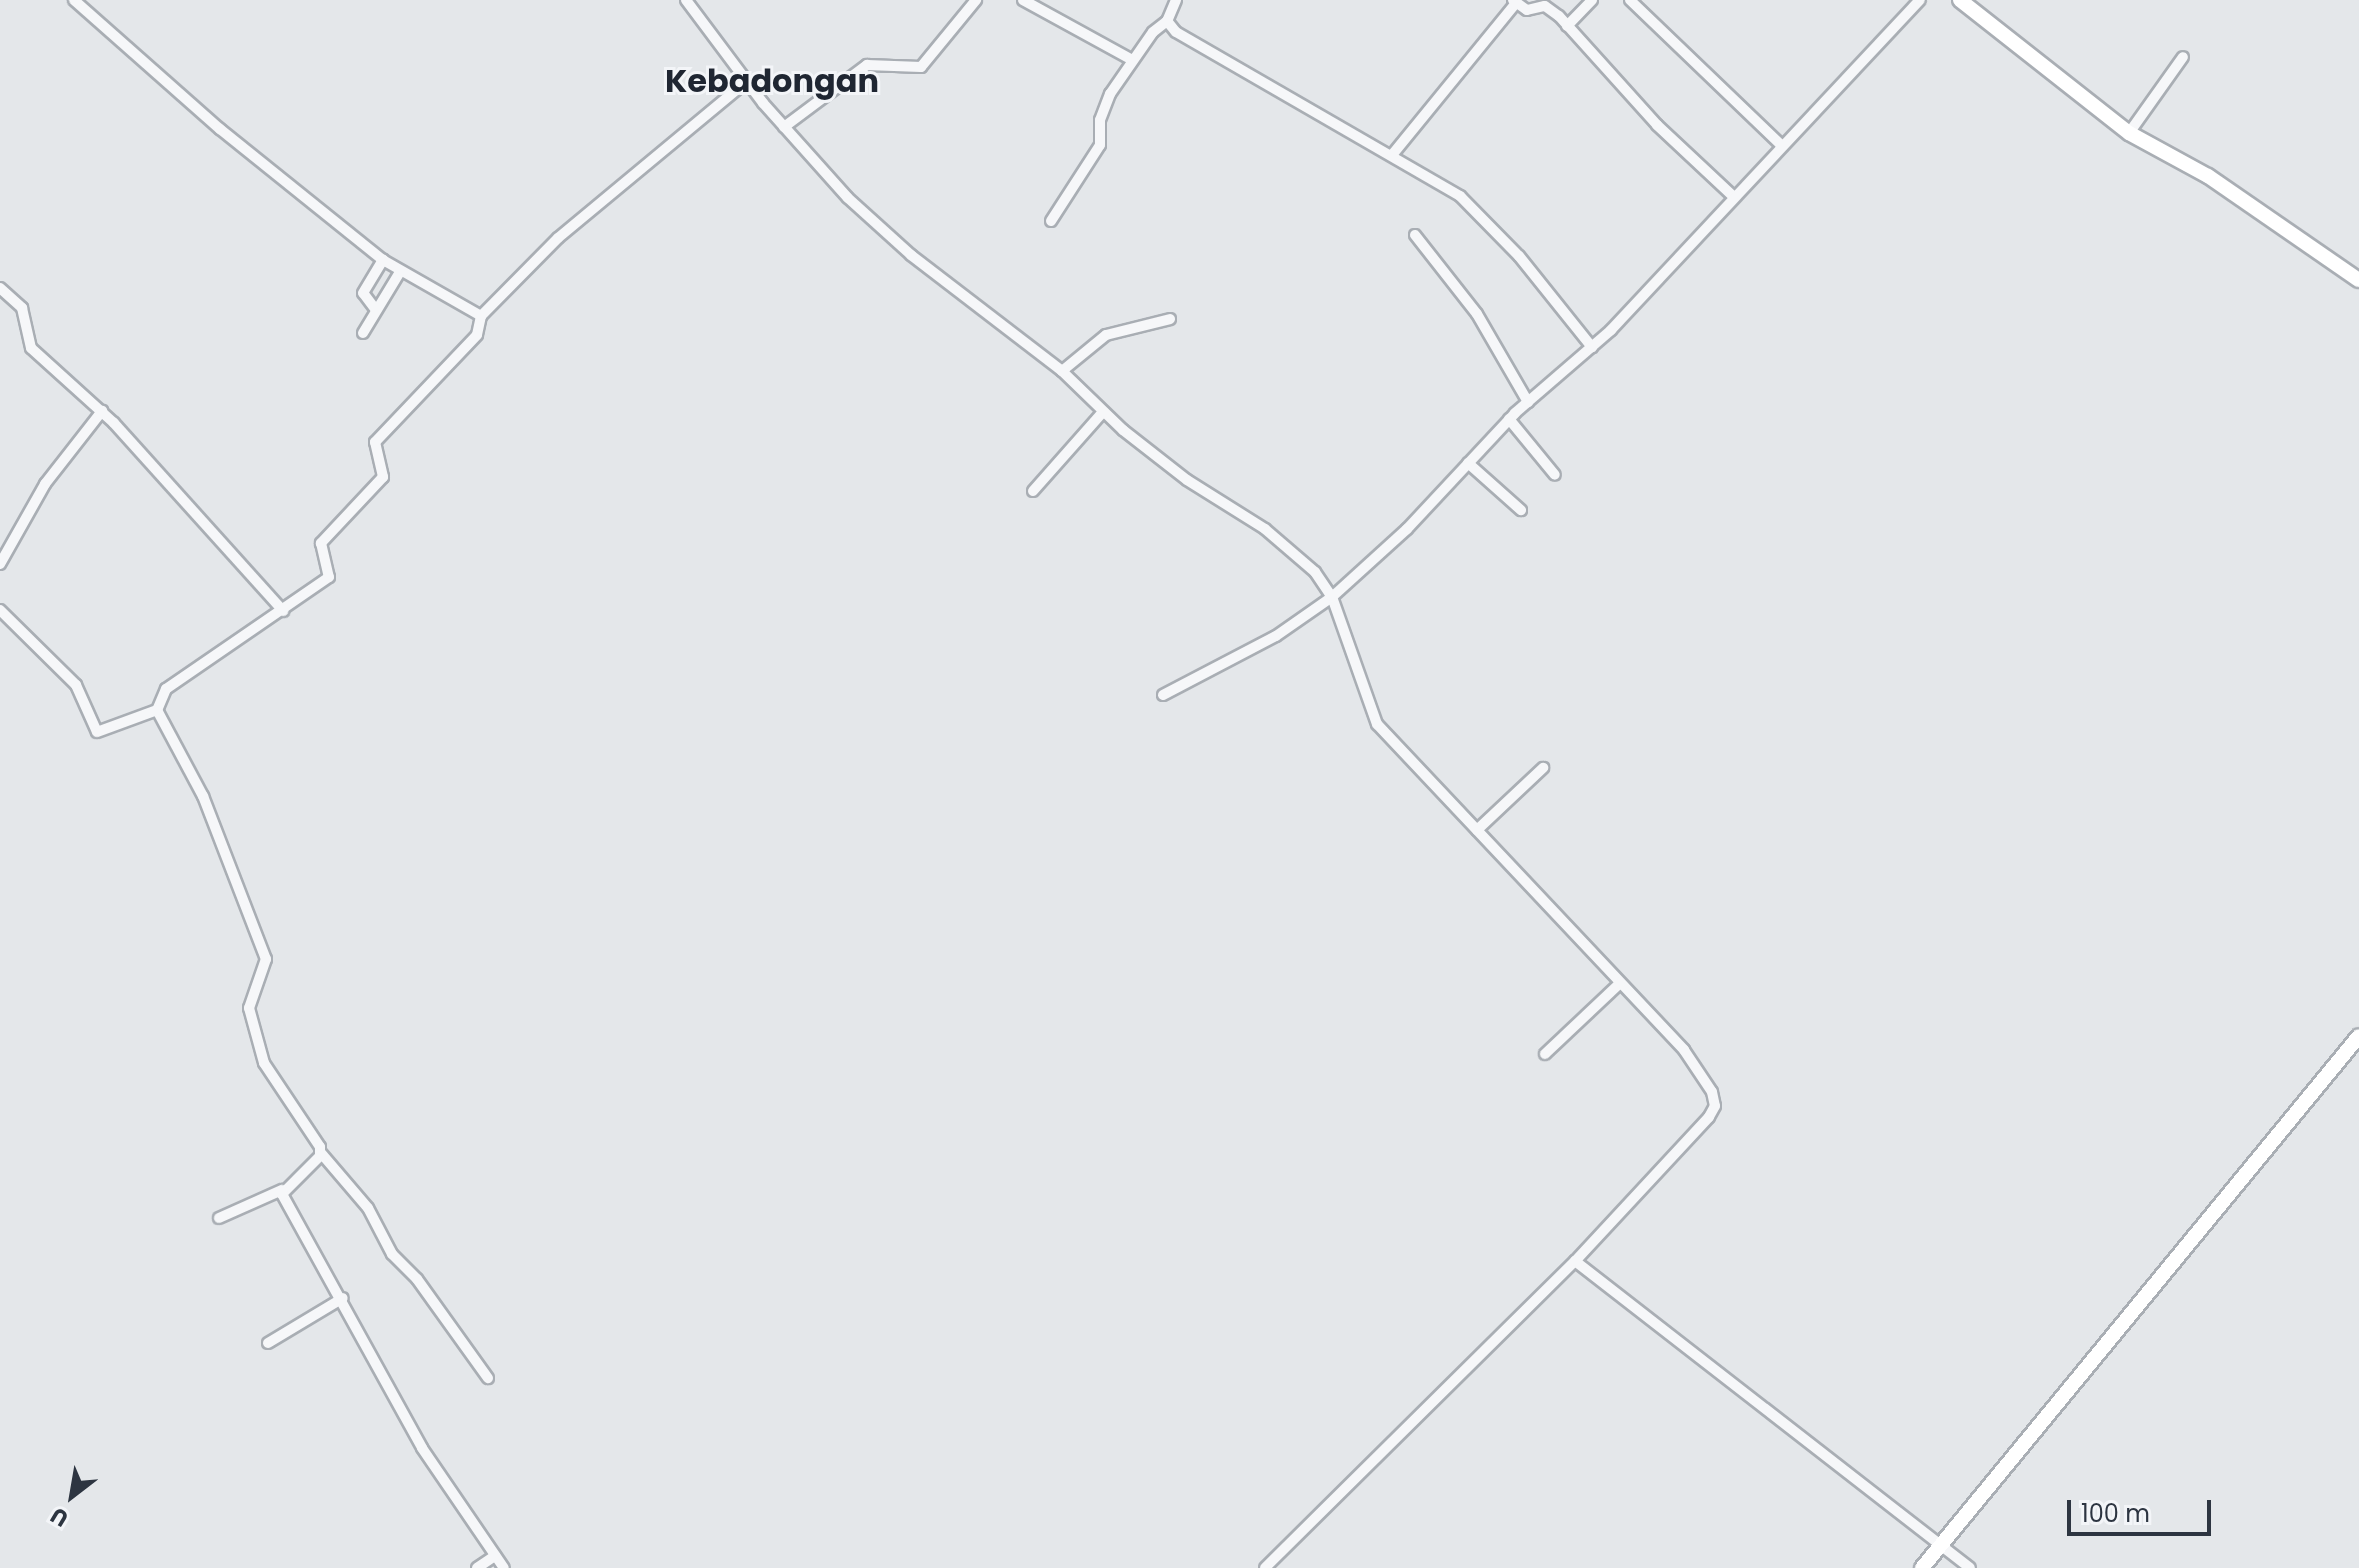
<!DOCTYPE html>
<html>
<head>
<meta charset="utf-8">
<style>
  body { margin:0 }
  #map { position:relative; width:2359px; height:1568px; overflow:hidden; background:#e4e7ea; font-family:Poppins,sans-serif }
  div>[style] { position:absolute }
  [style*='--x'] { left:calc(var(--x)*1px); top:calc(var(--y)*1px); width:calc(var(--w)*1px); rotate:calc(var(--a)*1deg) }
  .roads { filter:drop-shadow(2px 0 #a9aeb4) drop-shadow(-2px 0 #a9aeb4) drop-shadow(0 2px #a9aeb4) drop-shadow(0 -2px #a9aeb4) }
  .street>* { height:10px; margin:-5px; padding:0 5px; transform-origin:5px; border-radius:5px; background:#f6f7f9 }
  .secondary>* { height:14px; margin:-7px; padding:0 7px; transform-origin:7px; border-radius:7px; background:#fff }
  span { translate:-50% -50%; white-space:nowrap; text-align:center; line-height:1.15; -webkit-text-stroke:6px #f3f5f8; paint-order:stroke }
  .quarter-label { font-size:32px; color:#1f2632; font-weight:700 }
  .north { position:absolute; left:32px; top:1456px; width:80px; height:80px; -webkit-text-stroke:6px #f3f5f8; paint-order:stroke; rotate:211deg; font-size:22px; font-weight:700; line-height:32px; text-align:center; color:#2d3541 }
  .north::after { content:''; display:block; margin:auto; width:28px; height:36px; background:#2d3541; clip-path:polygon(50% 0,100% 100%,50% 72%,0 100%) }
  .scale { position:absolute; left:2067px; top:1500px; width:144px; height:36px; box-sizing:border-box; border:4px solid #2d3541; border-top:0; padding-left:10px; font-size:24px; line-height:28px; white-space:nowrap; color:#2d3541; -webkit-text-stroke:6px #f3f5f8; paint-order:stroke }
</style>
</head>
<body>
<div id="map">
  <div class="roads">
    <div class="street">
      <i style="--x:74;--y:0;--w:195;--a:41.5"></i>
      <i style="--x:220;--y:129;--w:209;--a:38.8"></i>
      <i style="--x:383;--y:260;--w:113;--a:29.7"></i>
      <i style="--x:481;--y:316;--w:110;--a:-45.4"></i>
      <i style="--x:558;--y:238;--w:246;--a:-39.7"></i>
      <i style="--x:686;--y:0;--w:129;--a:53.2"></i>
      <i style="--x:763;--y:103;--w:127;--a:48.2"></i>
      <i style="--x:848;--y:198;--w:85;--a:42.1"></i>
      <i style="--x:911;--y:255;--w:190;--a:37.5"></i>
      <i style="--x:1062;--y:371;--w:85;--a:44"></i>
      <i style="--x:1123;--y:430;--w:81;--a:38"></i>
      <i style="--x:1187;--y:480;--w:92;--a:32.1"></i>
      <i style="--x:1265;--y:529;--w:66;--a:40.7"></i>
      <i style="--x:1315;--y:572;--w:30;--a:56"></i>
      <i style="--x:1332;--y:597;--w:135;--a:70.5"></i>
      <i style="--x:1377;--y:724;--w:448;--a:46.7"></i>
      <i style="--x:1684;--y:1050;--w:50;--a:56.3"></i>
      <i style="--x:1712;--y:1092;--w:14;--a:78"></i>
      <i style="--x:1715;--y:1106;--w:13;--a:119"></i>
      <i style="--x:1709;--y:1117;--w:197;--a:132.9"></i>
      <i style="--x:1575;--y:1261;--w:436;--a:135.3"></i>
      <i style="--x:1023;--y:0;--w:124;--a:28.8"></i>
      <i style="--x:1176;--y:0;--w:23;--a:113"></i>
      <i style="--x:1167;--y:21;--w:14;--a:51"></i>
      <i style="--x:1176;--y:32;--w:328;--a:30"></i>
      <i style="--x:1460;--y:196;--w:84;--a:45.5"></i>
      <i style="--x:1519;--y:256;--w:117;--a:51.3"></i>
      <i style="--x:1513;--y:0;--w:17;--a:36"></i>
      <i style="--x:1527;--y:10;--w:18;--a:-13"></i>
      <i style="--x:1545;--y:6;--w:17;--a:36"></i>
      <i style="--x:1559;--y:16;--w:147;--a:48"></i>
      <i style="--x:1657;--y:125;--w:105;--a:43.1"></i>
      <i style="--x:1630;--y:0;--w:211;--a:43.8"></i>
      <i style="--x:1567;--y:26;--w:36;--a:-46"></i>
      <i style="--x:784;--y:127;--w:104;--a:-36.8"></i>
      <i style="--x:867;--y:65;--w:54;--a:2.1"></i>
      <i style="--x:921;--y:67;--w:87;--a:-50.6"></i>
      <i style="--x:2129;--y:133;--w:93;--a:-54.6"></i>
      <i style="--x:1392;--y:155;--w:196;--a:-50.8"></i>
      <i style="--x:1051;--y:221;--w:90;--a:-57.2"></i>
      <i style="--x:1100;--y:145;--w:25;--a:-90"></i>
      <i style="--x:1100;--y:120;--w:28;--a:-69"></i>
      <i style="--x:1110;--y:94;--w:75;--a:-55.3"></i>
      <i style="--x:1153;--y:32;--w:18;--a:-38"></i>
      <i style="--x:1415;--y:235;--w:100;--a:51.9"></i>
      <i style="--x:1477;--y:314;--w:102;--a:59.9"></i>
      <i style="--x:0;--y:288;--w:30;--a:42"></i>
      <i style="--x:22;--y:308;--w:41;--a:77.3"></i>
      <i style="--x:31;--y:348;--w:112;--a:42.1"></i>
      <i style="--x:114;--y:423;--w:253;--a:48"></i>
      <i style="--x:376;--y:310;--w:21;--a:-127"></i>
      <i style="--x:363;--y:293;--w:39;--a:-59"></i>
      <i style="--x:481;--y:316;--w:19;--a:102"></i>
      <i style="--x:477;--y:335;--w:148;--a:133.6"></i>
      <i style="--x:375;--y:442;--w:36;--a:77"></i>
      <i style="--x:383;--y:477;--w:91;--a:133.2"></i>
      <i style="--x:321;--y:543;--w:35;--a:77"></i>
      <i style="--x:329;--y:577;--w:198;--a:145.5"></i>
      <i style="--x:166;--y:689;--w:23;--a:113"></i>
      <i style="--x:157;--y:710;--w:98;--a:61.9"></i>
      <i style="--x:203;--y:796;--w:175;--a:68.9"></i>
      <i style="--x:266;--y:959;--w:52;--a:109.1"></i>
      <i style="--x:249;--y:1008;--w:57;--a:74.7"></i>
      <i style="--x:264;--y:1063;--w:101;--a:56.3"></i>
      <i style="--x:320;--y:1147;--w:9;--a:90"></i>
      <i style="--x:320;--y:1156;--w:54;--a:135"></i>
      <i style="--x:282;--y:1194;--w:290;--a:61.1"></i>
      <i style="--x:422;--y:1448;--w:145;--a:55.7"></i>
      <i style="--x:363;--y:333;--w:71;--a:-58.8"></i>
      <i style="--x:1062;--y:371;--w:57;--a:-39.3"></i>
      <i style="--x:1106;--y:335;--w:66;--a:-14"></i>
      <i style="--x:1509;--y:419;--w:72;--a:50.6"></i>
      <i style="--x:1468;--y:463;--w:71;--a:41.6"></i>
      <i style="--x:1033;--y:491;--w:104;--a:-48.5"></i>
      <i style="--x:0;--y:564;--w:92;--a:-60.6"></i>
      <i style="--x:45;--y:484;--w:93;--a:-52"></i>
      <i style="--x:0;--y:610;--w:107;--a:44.6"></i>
      <i style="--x:76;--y:685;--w:51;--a:65.9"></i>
      <i style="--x:97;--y:732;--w:64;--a:-20.1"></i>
      <i style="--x:1163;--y:695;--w:127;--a:-27.6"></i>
      <i style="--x:1276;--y:636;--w:68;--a:-34.9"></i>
      <i style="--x:1332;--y:597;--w:101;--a:-42.2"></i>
      <i style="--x:1407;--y:529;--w:158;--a:-47"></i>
      <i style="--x:1515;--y:413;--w:127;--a:-40.8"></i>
      <i style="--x:1611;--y:330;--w:452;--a:-46.9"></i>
      <i style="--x:1477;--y:830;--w:91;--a:-43.2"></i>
      <i style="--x:1545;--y:1054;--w:103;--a:-43.4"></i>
      <i style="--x:321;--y:1153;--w:72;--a:49.5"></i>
      <i style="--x:368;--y:1208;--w:52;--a:62.4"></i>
      <i style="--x:392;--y:1254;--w:35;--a:45"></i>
      <i style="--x:417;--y:1279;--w:122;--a:54.4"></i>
      <i style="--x:219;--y:1218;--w:69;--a:-24"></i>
      <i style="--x:1575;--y:1261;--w:500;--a:37.85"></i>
      <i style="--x:268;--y:1343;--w:87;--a:-31"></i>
      <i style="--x:477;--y:1568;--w:22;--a:-34"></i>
    </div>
    <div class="secondary">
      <i style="--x:1960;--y:0;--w:215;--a:38.2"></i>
      <i style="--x:2129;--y:133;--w:90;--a:28.6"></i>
      <i style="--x:2208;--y:176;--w:183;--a:34.6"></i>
      <i style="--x:1922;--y:1568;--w:688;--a:-50.6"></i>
    </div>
  </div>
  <div class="quarter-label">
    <span style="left:772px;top:81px">Kebadongan</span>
  </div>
  <div class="north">U</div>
  <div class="scale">100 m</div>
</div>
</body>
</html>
